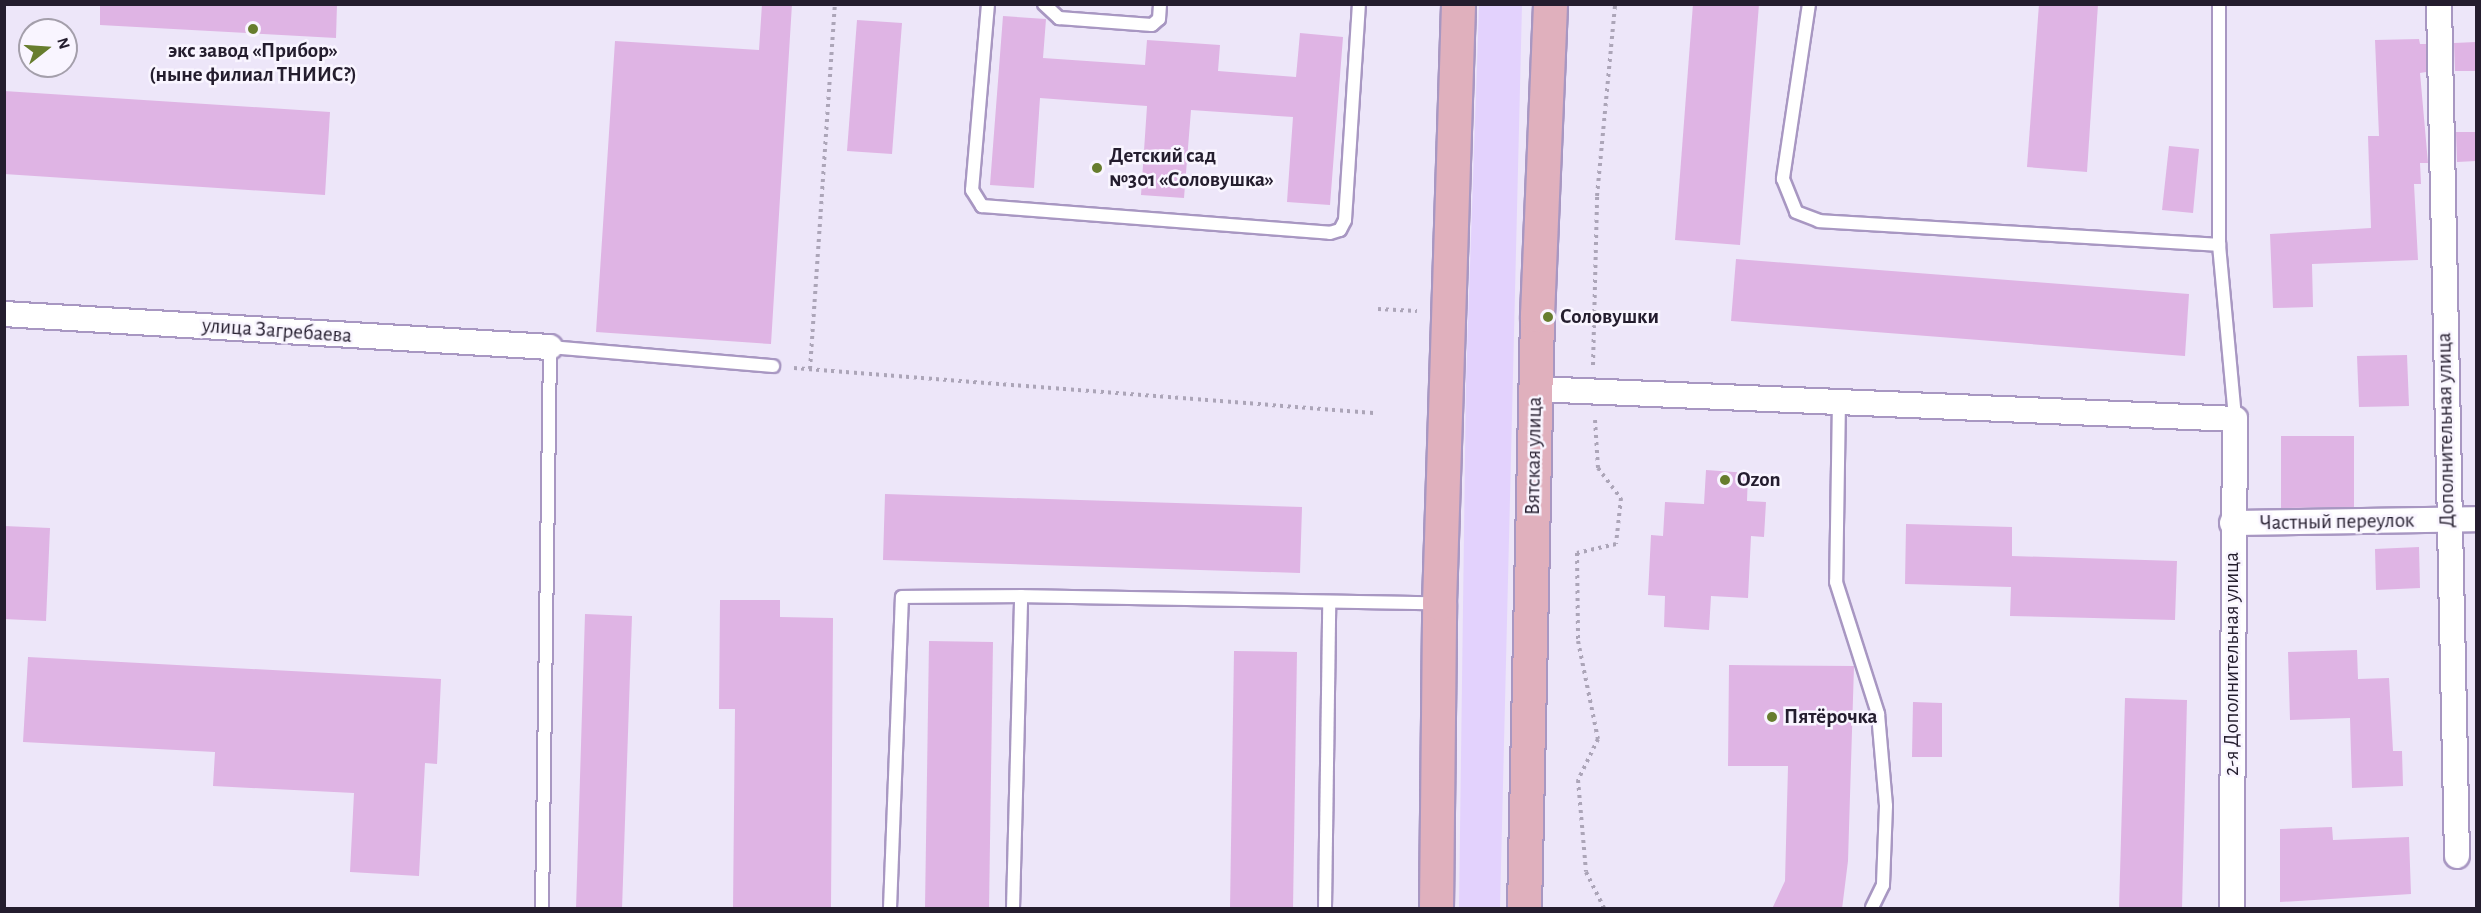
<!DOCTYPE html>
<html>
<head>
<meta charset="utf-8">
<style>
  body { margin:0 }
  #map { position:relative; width:2481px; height:913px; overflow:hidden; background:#ede6f9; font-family:"Alegreya Sans",sans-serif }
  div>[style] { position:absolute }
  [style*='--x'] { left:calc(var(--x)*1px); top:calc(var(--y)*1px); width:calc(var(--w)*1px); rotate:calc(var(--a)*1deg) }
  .green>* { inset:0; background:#e3d2fd }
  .building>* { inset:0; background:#dfb4e4 }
  .path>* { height:4px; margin-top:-2px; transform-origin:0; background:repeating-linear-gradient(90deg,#aca5b8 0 3px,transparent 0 7.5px) }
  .roads { filter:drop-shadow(2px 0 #a897c2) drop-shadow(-2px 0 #a897c2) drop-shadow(0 2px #a897c2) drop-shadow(0 -2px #a897c2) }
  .lane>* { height:12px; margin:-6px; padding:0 6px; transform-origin:6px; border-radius:6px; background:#fff }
  .street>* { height:24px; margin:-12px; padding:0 12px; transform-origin:12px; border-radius:12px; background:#fff }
  .primary>* { height:33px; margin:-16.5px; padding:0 16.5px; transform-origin:16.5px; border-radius:16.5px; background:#e0b0bd }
  .dots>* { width:16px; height:16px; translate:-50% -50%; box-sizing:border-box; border:3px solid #f9f5ff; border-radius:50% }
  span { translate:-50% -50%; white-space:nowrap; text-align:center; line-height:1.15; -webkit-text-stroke:5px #f9f5ff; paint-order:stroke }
  .poi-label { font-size:21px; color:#241d2e; font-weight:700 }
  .left { translate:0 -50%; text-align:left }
  .street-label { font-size:21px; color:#241d2e }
  .frame { position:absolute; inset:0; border:6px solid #241d2e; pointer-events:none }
  .north { position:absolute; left:18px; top:18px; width:60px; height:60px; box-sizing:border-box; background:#f9f5ff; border:2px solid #a49fab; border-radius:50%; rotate:73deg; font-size:16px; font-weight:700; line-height:24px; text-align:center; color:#241d2e }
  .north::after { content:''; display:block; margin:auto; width:21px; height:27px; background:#677d2e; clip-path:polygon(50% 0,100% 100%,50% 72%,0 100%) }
</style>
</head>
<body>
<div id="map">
  <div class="green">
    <i style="clip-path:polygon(1479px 5px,1522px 5px,1500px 908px,1459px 908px,1466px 382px)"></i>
  </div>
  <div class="building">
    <i style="clip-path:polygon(100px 4px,337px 4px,336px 38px,100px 25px)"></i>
    <i style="clip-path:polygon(762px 4px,792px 4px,771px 344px,596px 332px,615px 41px,759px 50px)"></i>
    <i style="clip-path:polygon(1693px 4px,1759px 4px,1740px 245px,1675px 240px)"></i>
    <i style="clip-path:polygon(2039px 4px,2098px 4px,2087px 172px,2027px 167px)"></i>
    <i style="clip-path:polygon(1003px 16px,1046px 19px,1043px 58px,1145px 65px,1147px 40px,1220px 45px,1218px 71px,1296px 77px,1300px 33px,1343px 37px,1330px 205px,1287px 202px,1293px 117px,1191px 110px,1184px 198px,1141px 195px,1147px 106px,1040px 98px,1034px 188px,990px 185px)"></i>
    <i style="clip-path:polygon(857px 20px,902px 23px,892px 154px,847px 151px)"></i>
    <i style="clip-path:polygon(2419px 39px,2420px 44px,2426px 44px,2426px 72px,2420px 73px,2428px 163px,2420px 163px,2421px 184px,2414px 184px,2418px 260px,2312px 264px,2313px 307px,2273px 308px,2270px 234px,2371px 228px,2368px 136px,2379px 136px,2375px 40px)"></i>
    <i style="clip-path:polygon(2476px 42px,2476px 71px,2455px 71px,2454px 43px)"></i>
    <i style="clip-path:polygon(4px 91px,330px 112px,325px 195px,4px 174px)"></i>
    <i style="clip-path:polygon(2456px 132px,2476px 132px,2476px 161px,2457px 162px)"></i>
    <i style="clip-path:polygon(2169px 146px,2199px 149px,2193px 213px,2162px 210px)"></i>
    <i style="clip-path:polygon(1736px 259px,2189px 294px,2185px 356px,1731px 321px)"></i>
    <i style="clip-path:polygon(2407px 355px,2409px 406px,2359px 407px,2357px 356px)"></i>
    <i style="clip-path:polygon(2281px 436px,2354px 436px,2354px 507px,2281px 508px)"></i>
    <i style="clip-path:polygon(1706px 470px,1748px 473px,1747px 501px,1766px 502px,1764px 537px,1751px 536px,1748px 598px,1711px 596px,1709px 630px,1664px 627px,1665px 596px,1648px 595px,1651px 535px,1663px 536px,1665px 502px,1704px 504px)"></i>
    <i style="clip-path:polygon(885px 494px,1302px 507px,1300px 573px,883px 560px)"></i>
    <i style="clip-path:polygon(1906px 524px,2012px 527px,2012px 556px,2177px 561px,2175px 620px,2010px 616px,2011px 587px,1905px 584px)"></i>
    <i style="clip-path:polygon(4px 526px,50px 528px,46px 621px,4px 619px)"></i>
    <i style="clip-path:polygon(2419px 547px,2420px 588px,2376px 590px,2375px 549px)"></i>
    <i style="clip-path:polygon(720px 600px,780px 600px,780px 617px,833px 618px,831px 909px,733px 909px,735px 709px,719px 709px)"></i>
    <i style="clip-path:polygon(585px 614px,632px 616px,622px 909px,576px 909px)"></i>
    <i style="clip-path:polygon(929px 641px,993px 642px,989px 909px,925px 909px)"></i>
    <i style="clip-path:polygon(2357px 650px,2358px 679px,2389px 678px,2393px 751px,2402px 751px,2403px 786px,2352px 788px,2350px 718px,2290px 720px,2288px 652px)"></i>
    <i style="clip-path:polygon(1234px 651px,1297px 652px,1293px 909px,1230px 909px)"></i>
    <i style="clip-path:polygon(28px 657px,441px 679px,437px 764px,425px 763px,419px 876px,350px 872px,354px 793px,213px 786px,215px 752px,23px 742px)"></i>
    <i style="clip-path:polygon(1729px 665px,1854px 666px,1848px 861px,1842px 909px,1772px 909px,1785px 881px,1788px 766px,1728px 766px)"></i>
    <i style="clip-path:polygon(2125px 698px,2187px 700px,2182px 909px,2119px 909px)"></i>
    <i style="clip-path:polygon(1913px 702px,1942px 703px,1942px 757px,1912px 757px)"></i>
    <i style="clip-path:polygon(2332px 827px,2333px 840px,2409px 837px,2411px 894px,2280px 902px,2280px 829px)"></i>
  </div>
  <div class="path">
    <i style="--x:1378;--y:309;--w:39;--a:3"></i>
    <i style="--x:1593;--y:365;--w:169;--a:-88.6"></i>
    <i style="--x:1597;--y:196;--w:193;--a:-84.6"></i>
    <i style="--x:794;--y:368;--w:581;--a:4.44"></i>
    <i style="--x:810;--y:369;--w:366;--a:-86.1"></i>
    <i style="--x:1595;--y:420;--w:48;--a:86.4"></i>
    <i style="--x:1598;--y:468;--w:38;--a:53"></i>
    <i style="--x:1621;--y:498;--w:46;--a:96.2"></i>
    <i style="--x:1616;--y:544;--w:40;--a:167"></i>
    <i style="--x:1577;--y:553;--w:88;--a:89.3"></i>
    <i style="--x:1578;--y:641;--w:100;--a:78.5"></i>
    <i style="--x:1598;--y:739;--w:46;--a:116"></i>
    <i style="--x:1578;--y:780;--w:92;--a:85"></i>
    <i style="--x:1586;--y:872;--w:40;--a:63.4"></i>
  </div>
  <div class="roads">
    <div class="lane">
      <i style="--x:988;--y:4;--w:187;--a:94.9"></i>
      <i style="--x:972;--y:190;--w:19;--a:58"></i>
      <i style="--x:982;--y:206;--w:349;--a:4.4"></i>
      <i style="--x:1330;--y:233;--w:10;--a:-17"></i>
      <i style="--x:1340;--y:230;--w:11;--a:-63"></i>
      <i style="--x:1345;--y:220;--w:216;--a:-86.3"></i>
      <i style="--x:1044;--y:4;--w:21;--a:43"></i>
      <i style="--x:1059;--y:18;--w:93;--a:4.3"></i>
      <i style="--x:1152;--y:25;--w:9;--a:-41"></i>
      <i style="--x:1159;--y:19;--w:15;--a:-86"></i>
      <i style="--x:1809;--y:4;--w:177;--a:98.5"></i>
      <i style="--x:1783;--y:179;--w:35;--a:68"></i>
      <i style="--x:1796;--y:212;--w:25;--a:21"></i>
      <i style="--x:1819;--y:221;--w:401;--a:3.4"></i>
      <i style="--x:2219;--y:4;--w:241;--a:90"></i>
      <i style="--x:2219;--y:245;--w:175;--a:84.7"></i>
      <i style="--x:1839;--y:400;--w:182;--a:90.9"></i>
      <i style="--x:1836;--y:582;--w:139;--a:72.3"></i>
      <i style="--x:1878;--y:714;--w:92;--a:85"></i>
      <i style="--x:1886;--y:806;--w:79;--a:92.2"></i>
      <i style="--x:1883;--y:885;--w:25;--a:116"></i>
      <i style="--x:542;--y:908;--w:561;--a:-89.18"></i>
      <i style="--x:550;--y:347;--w:224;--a:4.9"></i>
      <i style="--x:890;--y:908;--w:311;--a:-87.8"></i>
      <i style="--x:902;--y:597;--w:119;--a:-0.5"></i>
      <i style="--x:1013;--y:908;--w:312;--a:-88.5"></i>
      <i style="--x:1021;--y:596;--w:417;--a:1"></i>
      <i style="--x:1325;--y:908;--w:304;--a:-89.2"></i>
    </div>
    <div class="street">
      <i style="--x:2439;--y:4;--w:852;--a:88.79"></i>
      <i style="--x:4;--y:314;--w:547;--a:3.46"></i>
      <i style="--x:1535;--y:389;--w:701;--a:2.45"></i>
      <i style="--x:2235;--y:419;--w:489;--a:90.4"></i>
      <i style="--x:2232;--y:523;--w:244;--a:-0.9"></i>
    </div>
    <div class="primary">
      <i style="--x:1436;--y:908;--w:305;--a:-89.4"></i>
      <i style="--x:1439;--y:603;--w:599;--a:-88.18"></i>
      <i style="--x:1524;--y:908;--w:593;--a:-88.74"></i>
      <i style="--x:1537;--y:315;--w:311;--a:-87.6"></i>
    </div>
  </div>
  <div class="dots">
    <i style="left:253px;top:29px;background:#677d2e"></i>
    <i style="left:1097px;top:168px;background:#677d2e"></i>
    <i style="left:1548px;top:317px;background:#677d2e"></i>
    <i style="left:1725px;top:480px;background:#677d2e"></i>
    <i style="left:1772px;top:717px;background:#677d2e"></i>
  </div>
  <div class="poi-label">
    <span style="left:253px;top:63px">экс завод «Прибор»<br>(ныне филиал ТНИИС?)</span>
    <span class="left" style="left:1109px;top:168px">Детский сад<br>№301 «Соловушка»</span>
    <span class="left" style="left:1560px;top:317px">Соловушки</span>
    <span class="left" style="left:1737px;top:480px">Ozon</span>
    <span class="left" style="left:1784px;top:717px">Пятёрочка</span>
  </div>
  <div class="street-label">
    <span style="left:277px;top:331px;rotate:4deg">улица Загребаева</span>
    <span style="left:2446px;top:430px;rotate:-91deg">Дополнительная улица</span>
    <span style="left:1534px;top:456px;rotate:-89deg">Вятская улица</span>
    <span style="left:2337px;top:522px;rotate:-1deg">Частный переулок</span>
    <span style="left:2232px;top:664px;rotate:-90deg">2-я Дополнительная улица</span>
  </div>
  <div class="frame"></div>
  <div class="north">N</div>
</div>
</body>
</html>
